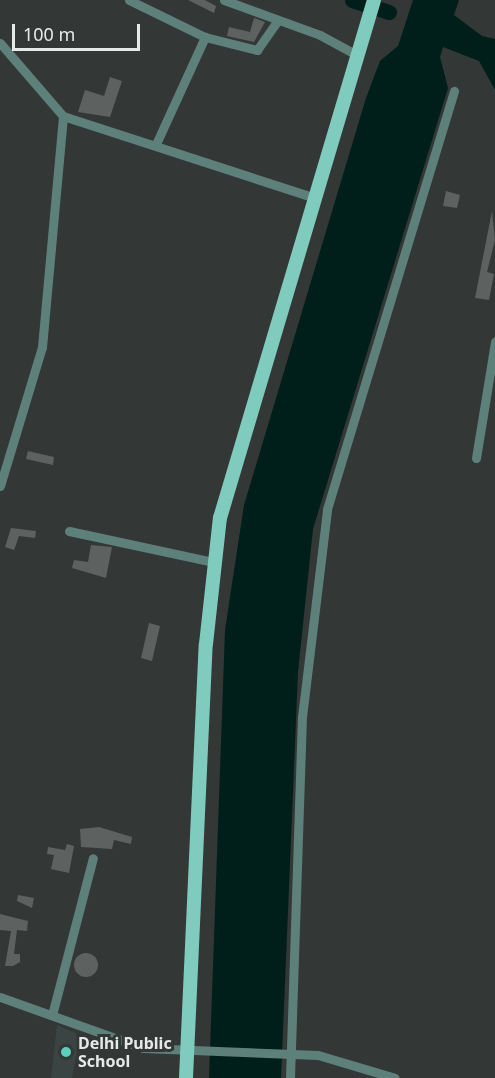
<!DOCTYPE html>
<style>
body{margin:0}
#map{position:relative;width:495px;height:1078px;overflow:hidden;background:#333736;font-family:"Noto Sans",sans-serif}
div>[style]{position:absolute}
.built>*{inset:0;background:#3a4442}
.water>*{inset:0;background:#011f1a}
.river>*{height:15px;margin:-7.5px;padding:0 7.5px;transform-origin:7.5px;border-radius:7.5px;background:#011f1a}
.building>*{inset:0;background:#5d6261}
.round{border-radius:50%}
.minor>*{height:9px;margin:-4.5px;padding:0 4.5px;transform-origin:4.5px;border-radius:4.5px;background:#5d817a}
.primary>*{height:14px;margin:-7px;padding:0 7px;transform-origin:7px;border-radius:7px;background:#7fcbbe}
.dots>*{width:16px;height:16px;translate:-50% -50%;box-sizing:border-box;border:3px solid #333736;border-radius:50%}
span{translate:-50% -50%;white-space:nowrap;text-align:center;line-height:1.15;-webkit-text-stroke:6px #333736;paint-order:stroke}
.poi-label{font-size:16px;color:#e7e9e9;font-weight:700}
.left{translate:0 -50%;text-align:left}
.scale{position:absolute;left:12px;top:24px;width:128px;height:27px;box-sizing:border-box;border:3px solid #e7e9e9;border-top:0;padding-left:8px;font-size:18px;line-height:21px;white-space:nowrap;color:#e7e9e9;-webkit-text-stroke:4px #333736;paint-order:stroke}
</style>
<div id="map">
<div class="built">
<div style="clip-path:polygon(57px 1025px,80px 1035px,72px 1078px,51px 1078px)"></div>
</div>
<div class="water">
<div style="clip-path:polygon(413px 0,459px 0,454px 15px,482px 36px,495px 39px,495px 90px,479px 61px,443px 47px,440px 57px,448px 88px,313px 529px,298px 672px,281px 1078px,209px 1078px,225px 630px,244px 505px,366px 98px,380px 61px,398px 46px)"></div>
</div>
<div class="river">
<div style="left:352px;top:0;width:39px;rotate:18deg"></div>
</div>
<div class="building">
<div style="clip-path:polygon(188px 0,205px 0,216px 6px,214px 13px)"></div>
<div style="clip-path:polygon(254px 18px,265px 22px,254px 42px,227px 36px,229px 27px,250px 32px)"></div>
<div style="clip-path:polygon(110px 77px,122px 81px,110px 117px,78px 112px,85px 90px,104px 96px)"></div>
<div style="clip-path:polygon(446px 191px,460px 195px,457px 208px,443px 206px)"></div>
<div style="clip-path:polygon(492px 211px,495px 240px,487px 272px,494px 274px,489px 300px,475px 298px)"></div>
<div style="clip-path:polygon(28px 451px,54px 457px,53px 465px,26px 459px)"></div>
<div style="clip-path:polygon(11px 528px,36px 531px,35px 538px,19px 536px,14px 550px,5px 547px)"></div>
<div style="clip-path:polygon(91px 545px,112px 547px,106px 578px,72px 568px,74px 560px,88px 562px)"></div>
<div style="clip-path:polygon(149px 623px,160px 626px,152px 661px,141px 658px)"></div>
<div style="clip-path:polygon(99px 827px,132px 837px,131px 844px,114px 840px,112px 849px,81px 847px,80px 829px)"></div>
<div style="clip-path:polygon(67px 844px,74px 846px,69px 873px,51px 869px,54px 855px,47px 854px,48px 847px,65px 850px)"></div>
<div style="clip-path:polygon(18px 895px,34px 898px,32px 908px,17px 901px)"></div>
<div style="clip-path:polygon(0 914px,28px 921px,27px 931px,17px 930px,14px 954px,20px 954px,20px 962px,13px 966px,5px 966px,11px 931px,0 930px)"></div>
<div class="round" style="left:74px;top:953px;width:24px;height:24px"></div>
</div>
<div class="minor">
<div style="left:129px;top:0;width:85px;rotate:26deg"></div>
<div style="left:205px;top:37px;width:54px;rotate:14deg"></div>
<div style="left:257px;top:50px;width:35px;rotate:-55deg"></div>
<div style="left:224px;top:0;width:102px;rotate:20deg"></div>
<div style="left:320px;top:35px;width:42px;rotate:28.4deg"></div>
<div style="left:0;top:43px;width:96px;rotate:49.2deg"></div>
<div style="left:63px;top:116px;width:265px;rotate:18deg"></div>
<div style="left:156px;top:144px;width:118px;rotate:-65.4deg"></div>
<div style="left:476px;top:458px;width:118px;rotate:-80.7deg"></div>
<div style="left:0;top:486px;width:145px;rotate:-73.2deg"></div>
<div style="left:42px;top:347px;width:232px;rotate:-84.8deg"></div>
<div style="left:69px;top:531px;width:147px;rotate:12.1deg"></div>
<div style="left:0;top:997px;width:152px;rotate:19.6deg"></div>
<div style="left:143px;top:1048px;width:175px;rotate:2.3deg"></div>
<div style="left:318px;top:1055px;width:80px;rotate:16.6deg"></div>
<div style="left:52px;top:1015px;width:162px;rotate:-75.4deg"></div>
<div style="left:290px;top:1078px;width:361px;rotate:-88.1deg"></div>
<div style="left:302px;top:717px;width:209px;rotate:-83.1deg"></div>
<div style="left:327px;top:509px;width:437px;rotate:-73.1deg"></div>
</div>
<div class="primary">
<div style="left:186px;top:1078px;width:434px;rotate:-87.4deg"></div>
<div style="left:206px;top:644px;width:127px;rotate:-83.7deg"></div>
<div style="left:220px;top:518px;width:540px;rotate:-73.44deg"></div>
</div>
<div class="dots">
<div style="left:66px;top:1052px;background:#5bcebc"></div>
</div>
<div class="poi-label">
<span class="left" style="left:78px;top:1052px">Delhi Public<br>School</span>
</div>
<div class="scale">100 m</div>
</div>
